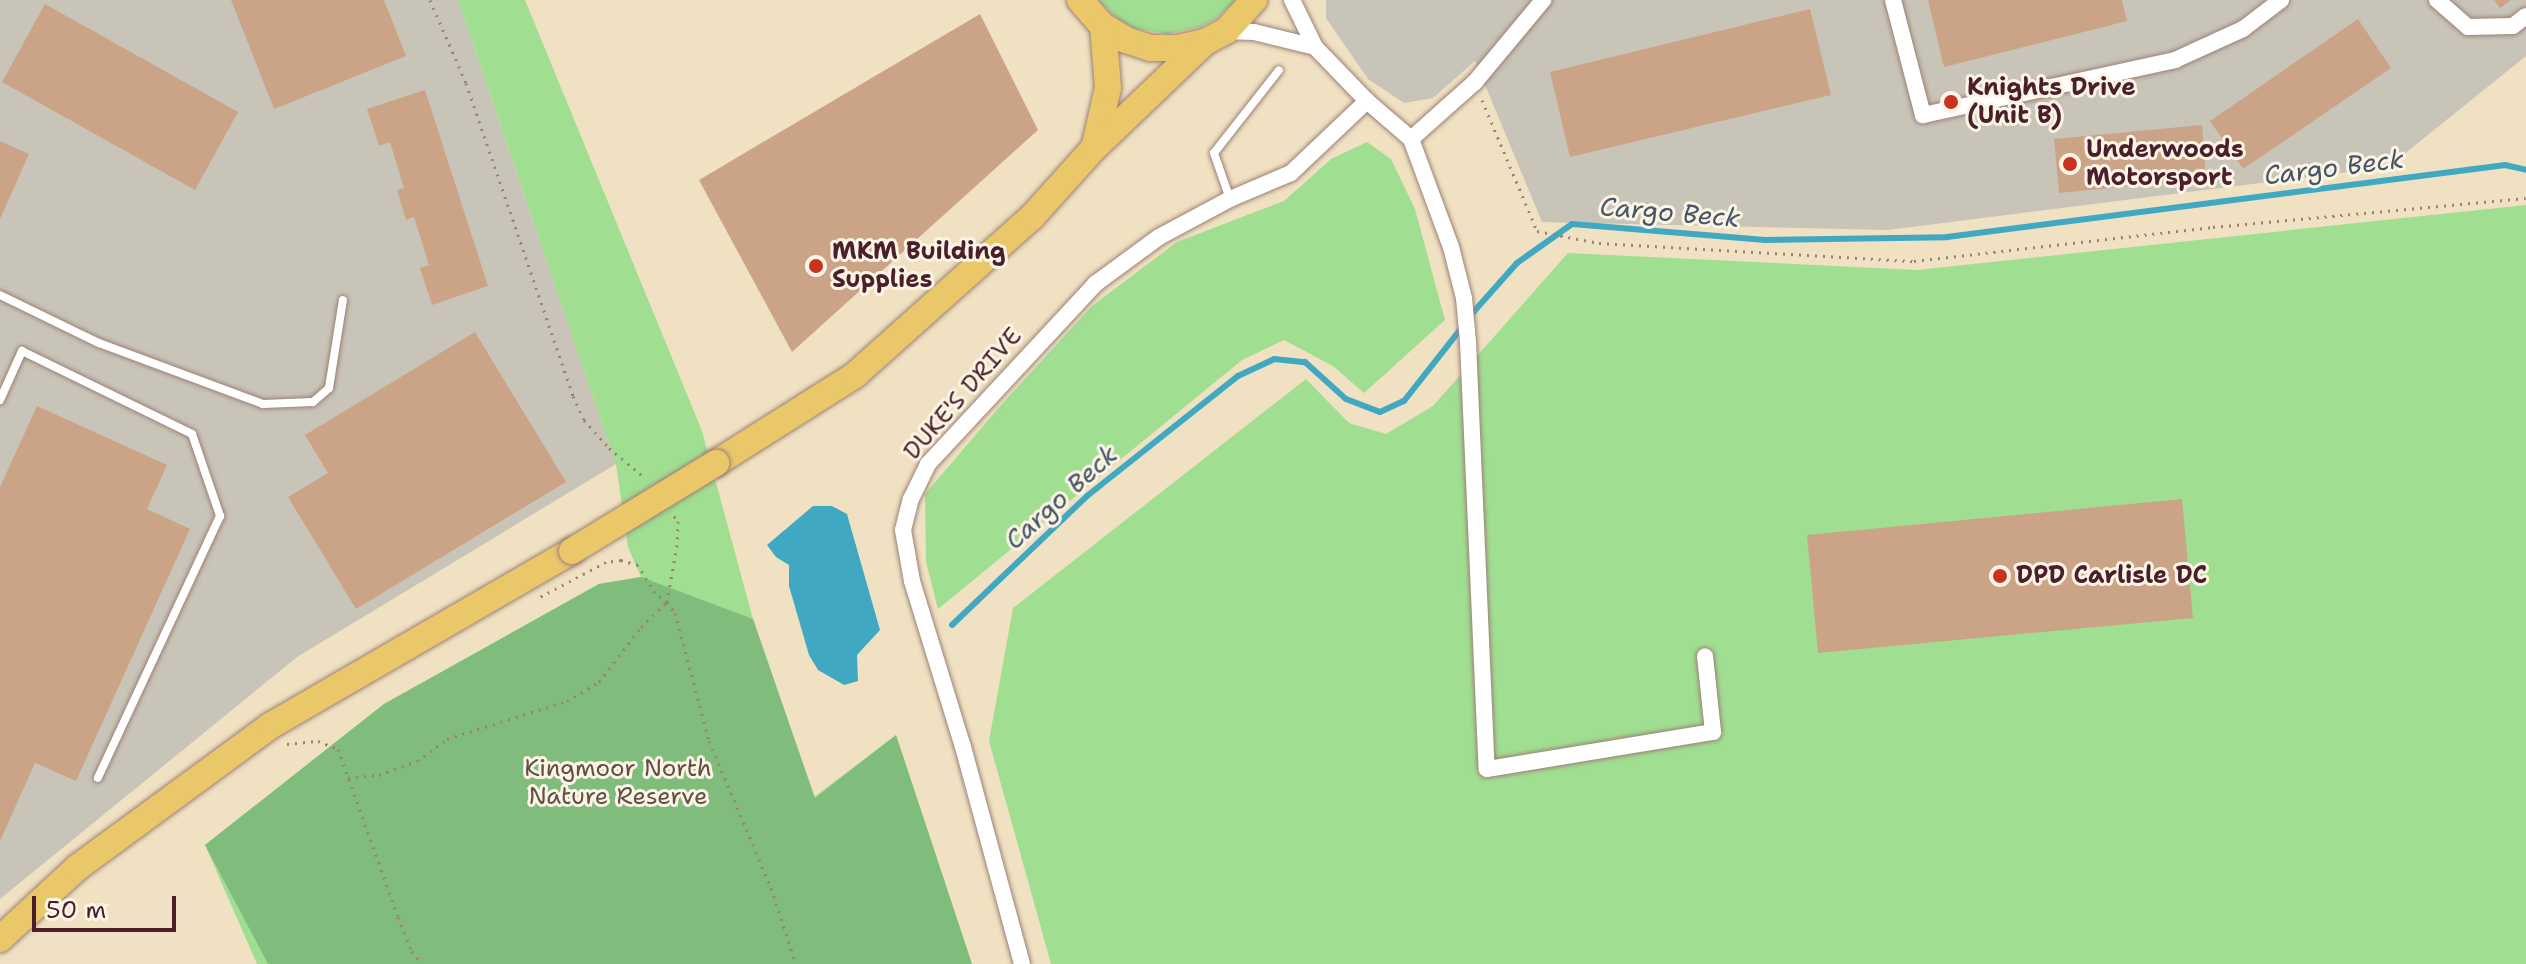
<!DOCTYPE html>
<style>
body{margin:0}
#map{position:relative;width:2526px;height:964px;overflow:hidden;background:#f0e1c2;font-family:"Shantell Sans",sans-serif}
div>[style]{position:absolute}
.industrial>*{inset:0;background:#c8c4b8}
.green>*{inset:0;background:#a0de92}
.forest>*{inset:0;background:#80bd7c}
.water>*{inset:0;background:#41a8c2}
.stream>*{height:6px;margin:-3px;padding:0 3px;transform-origin:3px;border-radius:3px;background:#41a8c2}
.building>*{inset:0;background:#cba487}
.path>*{height:3px;margin-top:-1.5px;transform-origin:0;background:repeating-linear-gradient(90deg,#9d8076 0 2px,transparent 0 8px)}
.roads{filter:drop-shadow(0 0 2px #9d8076) drop-shadow(0 0 2px #9d8076)}
.service>*{height:8px;margin:-4px;padding:0 4px;transform-origin:4px;border-radius:4px;background:#fff}
.minor>*{height:16px;margin:-8px;padding:0 8px;transform-origin:8px;border-radius:8px;background:#fff}
.trunk>*{height:26px;margin:-13px;padding:0 13px;transform-origin:13px;border-radius:13px;background:#eac769}
.bridges{filter:drop-shadow(0 0 2px #9d8076) drop-shadow(0 0 2px #9d8076)}
.trunk-bridge>*{height:26px;margin:-13px;padding:0 13px;transform-origin:13px;border-radius:13px;background:#eac769}
.dots>*{width:22px;height:22px;translate:-50% -50%;box-sizing:border-box;border:4px solid #fcf5e5;border-radius:50%}
span{translate:-50% -50%;white-space:nowrap;text-align:center;line-height:1.15;-webkit-text-stroke:6px #fcf5e5;paint-order:stroke}
.poi-label{font-size:24px;color:#4a1f2b;font-weight:700}
.left{translate:0 -50%;text-align:left}
.street-label{font-size:24px;color:#4a1f2b}
.park-label{font-size:24px;color:#604f45}
.water-label{font-size:26px;color:#465667;font-style:italic}
.scale{position:absolute;left:32px;top:896px;width:144px;height:36px;box-sizing:border-box;border:4px solid #4a1f2b;border-top:0;padding-left:10px;font-size:24px;line-height:28px;white-space:nowrap;color:#4a1f2b;-webkit-text-stroke:6px #fcf5e5;paint-order:stroke}
</style>
<div id="map">
<div class="industrial">
<div style="clip-path:polygon(0 0,458px 0,616px 464px,297px 657px,0 899px)"></div>
<div style="clip-path:polygon(1326px 0,2526px 0,2526px 56px,2388px 167px,1888px 230px,1542px 222px,1475px 61px,1433px 98px,1404px 103px,1368px 79px,1326px 18px)"></div>
</div>
<div class="green">
<div style="clip-path:polygon(458px 0,525px 0,702px 431px,753px 619px,814px 797px,896px 735px,972px 964px,257px 964px,205px 845px,384px 704px,599px 584px,641px 577px,628px 547px,616px 464px)"></div>
<div style="clip-path:polygon(1098px 0,1236px 0,1214px 20px,1200px 27px,1167px 34px,1134px 28px,1119px 20px)"></div>
<div style="clip-path:polygon(1367px 142px,1391px 159px,1415px 209px,1445px 320px,1364px 393px,1333px 366px,1284px 340px,1242px 360px,938px 609px,926px 562px,925px 494px,1002px 404px,1092px 306px,1177px 242px,1284px 201px,1331px 159px)"></div>
<div style="clip-path:polygon(2526px 205px,2526px 964px,1051px 964px,989px 741px,1013px 608px,1306px 379px,1349px 423px,1386px 434px,1433px 406px,1568px 253px,1917px 270px)"></div>
</div>
<div class="forest">
<div style="clip-path:polygon(641px 577px,753px 619px,815px 798px,896px 735px,972px 964px,268px 964px,205px 845px,384px 704px,599px 584px)"></div>
</div>
<div class="water">
<div style="clip-path:polygon(813px 506px,832px 506px,847px 514px,880px 630px,857px 655px,858px 681px,844px 685px,818px 670px,809px 655px,789px 586px,789px 565px,776px 557px,767px 545px)"></div>
</div>
<div class="stream">
<div style="left:1469px;top:317px;width:72px;rotate:-48.4deg"></div>
<div style="left:1517px;top:263px;width:67px;rotate:-35.3deg"></div>
<div style="left:1572px;top:224px;width:194px;rotate:4.7deg"></div>
<div style="left:1765px;top:240px;width:182px;rotate:-0.9deg"></div>
<div style="left:1947px;top:237px;width:563px;rotate:-7.35deg"></div>
<div style="left:2505px;top:165px;width:22px;rotate:13deg"></div>
<div style="left:952px;top:625px;width:187px;rotate:-43.7deg"></div>
<div style="left:1087px;top:496px;width:193px;rotate:-38.5deg"></div>
<div style="left:1238px;top:376px;width:40px;rotate:-25deg"></div>
<div style="left:1274px;top:359px;width:31px;rotate:6deg"></div>
<div style="left:1305px;top:362px;width:55px;rotate:42.1deg"></div>
<div style="left:1346px;top:399px;width:36px;rotate:21deg"></div>
<div style="left:1380px;top:412px;width:26px;rotate:-25deg"></div>
<div style="left:1404px;top:401px;width:95px;rotate:-51.8deg"></div>
</div>
<div class="building">
<div style="clip-path:polygon(231px 0,384px 0,406px 56px,274px 109px)"></div>
<div style="clip-path:polygon(1928px 0,2122px 0,2127px 21px,1944px 67px)"></div>
<div style="clip-path:polygon(2494px 0,2511px 0,2500px 8px)"></div>
<div style="clip-path:polygon(45px 4px,238px 112px,195px 190px,2px 82px)"></div>
<div style="clip-path:polygon(1810px 9px,1831px 95px,1570px 157px,1550px 72px)"></div>
<div style="clip-path:polygon(980px 14px,1038px 130px,792px 352px,699px 180px)"></div>
<div style="clip-path:polygon(2358px 19px,2391px 68px,2243px 169px,2210px 121px)"></div>
<div style="clip-path:polygon(425px 90px,488px 286px,432px 305px,420px 268px,429px 265px,414px 217px,406px 220px,397px 190px,404px 188px,390px 142px,379px 146px,367px 109px)"></div>
<div style="clip-path:polygon(2202px 125px,2206px 179px,2059px 193px,2054px 139px)"></div>
<div style="clip-path:polygon(0 141px,29px 154px,0 219px)"></div>
<div style="clip-path:polygon(475px 332px,566px 482px,356px 609px,288px 497px,328px 473px,305px 435px)"></div>
<div style="clip-path:polygon(37px 406px,167px 465px,147px 509px,190px 529px,76px 781px,35px 763px,0 841px,0 487px)"></div>
<div style="clip-path:polygon(2182px 499px,2193px 618px,1818px 653px,1807px 535px)"></div>
</div>
<div class="path">
<div style="left:430px;top:0;width:90px;rotate:66.6deg"></div>
<div style="left:466px;top:83px;width:331px;rotate:71.1deg"></div>
<div style="left:573px;top:396px;width:26px;rotate:65deg"></div>
<div style="left:584px;top:420px;width:38px;rotate:48deg"></div>
<div style="left:609px;top:448px;width:47px;rotate:39.8deg"></div>
<div style="left:1482px;top:100px;width:142px;rotate:67.2deg"></div>
<div style="left:1537px;top:231px;width:63px;rotate:11deg"></div>
<div style="left:1599px;top:243px;width:316px;rotate:3.3deg"></div>
<div style="left:1914px;top:261px;width:301px;rotate:-6.5deg"></div>
<div style="left:2213px;top:227px;width:314px;rotate:-5.3deg"></div>
<div style="left:674px;top:516px;width:6px;rotate:51deg"></div>
<div style="left:678px;top:521px;width:24px;rotate:92deg"></div>
<div style="left:677px;top:545px;width:58px;rotate:100deg"></div>
<div style="left:667px;top:602px;width:14px;rotate:54deg"></div>
<div style="left:675px;top:613px;width:132px;rotate:75.1deg"></div>
<div style="left:709px;top:741px;width:160px;rotate:67.1deg"></div>
<div style="left:771px;top:888px;width:80px;rotate:71.8deg"></div>
<div style="left:287px;top:744px;width:31px;rotate:-6deg"></div>
<div style="left:318px;top:741px;width:22px;rotate:22deg"></div>
<div style="left:338px;top:749px;width:178px;rotate:70.3deg"></div>
<div style="left:398px;top:917px;width:37px;rotate:68deg"></div>
<div style="left:412px;top:951px;width:16px;rotate:52deg"></div>
<div style="left:348px;top:778px;width:31px;rotate:-6deg"></div>
<div style="left:379px;top:775px;width:40px;rotate:-20.2deg"></div>
<div style="left:417px;top:761px;width:37px;rotate:-36deg"></div>
<div style="left:447px;top:739px;width:126px;rotate:-17.6deg"></div>
<div style="left:567px;top:701px;width:37px;rotate:-31deg"></div>
<div style="left:599px;top:682px;width:69px;rotate:-52.6deg"></div>
<div style="left:641px;top:627px;width:36px;rotate:-44deg"></div>
<div style="left:667px;top:602px;width:15px;rotate:-143deg"></div>
<div style="left:655px;top:593px;width:33px;rotate:-121deg"></div>
<div style="left:638px;top:565px;width:18px;rotate:-164deg"></div>
<div style="left:621px;top:560px;width:15px;rotate:172deg"></div>
<div style="left:606px;top:562px;width:77px;rotate:152.1deg"></div>
</div>
<div class="roads">
<div class="service">
<div style="left:1230px;top:199px;width:49px;rotate:-109.2deg"></div>
<div style="left:1214px;top:153px;width:105px;rotate:-51.9deg"></div>
<div style="left:0;top:295px;width:110px;rotate:25.9deg"></div>
<div style="left:99px;top:343px;width:175px;rotate:20.4deg"></div>
<div style="left:263px;top:404px;width:50px;rotate:-2.3deg"></div>
<div style="left:313px;top:402px;width:21px;rotate:-41deg"></div>
<div style="left:329px;top:388px;width:89px;rotate:-81deg"></div>
<div style="left:0;top:400px;width:54px;rotate:-65.8deg"></div>
<div style="left:22px;top:351px;width:189px;rotate:26deg"></div>
<div style="left:192px;top:434px;width:87px;rotate:71.1deg"></div>
<div style="left:220px;top:516px;width:289px;rotate:115deg"></div>
</div>
<div class="minor">
<div style="left:1292px;top:0;width:52px;rotate:63.9deg"></div>
<div style="left:1315px;top:47px;width:75px;rotate:46.1deg"></div>
<div style="left:1367px;top:101px;width:58px;rotate:40.8deg"></div>
<div style="left:1411px;top:139px;width:115px;rotate:69.7deg"></div>
<div style="left:1451px;top:247px;width:53px;rotate:75.7deg"></div>
<div style="left:1464px;top:298px;width:44px;rotate:84.8deg"></div>
<div style="left:1468px;top:342px;width:427px;rotate:87.5deg"></div>
<div style="left:1487px;top:769px;width:229px;rotate:-9.3deg"></div>
<div style="left:1713px;top:732px;width:76px;rotate:-96deg"></div>
<div style="left:1893px;top:0;width:119px;rotate:75.4deg"></div>
<div style="left:1923px;top:115px;width:258px;rotate:-12.3deg"></div>
<div style="left:2175px;top:60px;width:75px;rotate:-24.5deg"></div>
<div style="left:2243px;top:29px;width:48px;rotate:-37.3deg"></div>
<div style="left:2437px;top:0;width:41px;rotate:41.1deg"></div>
<div style="left:2468px;top:27px;width:45px;rotate:-1.3deg"></div>
<div style="left:2513px;top:26px;width:16px;rotate:-38deg"></div>
<div style="left:1226px;top:31px;width:28px;rotate:2deg"></div>
<div style="left:1254px;top:32px;width:63px;rotate:13.8deg"></div>
<div style="left:1411px;top:139px;width:86px;rotate:-41.7deg"></div>
<div style="left:1475px;top:82px;width:107px;rotate:-50.3deg"></div>
<div style="left:1022px;top:964px;width:225px;rotate:-105.2deg"></div>
<div style="left:963px;top:747px;width:174px;rotate:-107.1deg"></div>
<div style="left:912px;top:581px;width:52px;rotate:-100deg"></div>
<div style="left:903px;top:530px;width:32px;rotate:-76deg"></div>
<div style="left:911px;top:499px;width:39px;rotate:-64deg"></div>
<div style="left:928px;top:464px;width:246px;rotate:-47.1deg"></div>
<div style="left:1095px;top:284px;width:79px;rotate:-36.3deg"></div>
<div style="left:1159px;top:237px;width:81px;rotate:-28.2deg"></div>
<div style="left:1230px;top:199px;width:66px;rotate:-23.1deg"></div>
<div style="left:1291px;top:173px;width:105px;rotate:-43.5deg"></div>
</div>
<div class="trunk">
<div style="left:1080px;top:0;width:35px;rotate:49deg"></div>
<div style="left:1103px;top:26px;width:27px;rotate:31deg"></div>
<div style="left:1126px;top:40px;width:26px;rotate:18deg"></div>
<div style="left:1151px;top:48px;width:27px"></div>
<div style="left:1178px;top:48px;width:28px;rotate:-13deg"></div>
<div style="left:1205px;top:42px;width:24px;rotate:-28deg"></div>
<div style="left:1226px;top:31px;width:42px;rotate:-47.9deg"></div>
<div style="left:1095px;top:145px;width:58px;rotate:-77.2deg"></div>
<div style="left:1108px;top:88px;width:62px;rotate:-94.6deg"></div>
<div style="left:716px;top:463px;width:165px;rotate:-32.3deg"></div>
<div style="left:855px;top:375px;width:237px;rotate:-41.8deg"></div>
<div style="left:1032px;top:217px;width:93px;rotate:-48.1deg"></div>
<div style="left:1094px;top:148px;width:153px;rotate:-43.7deg"></div>
<div style="left:0;top:939px;width:106px;rotate:-42.7deg"></div>
<div style="left:78px;top:867px;width:238px;rotate:-36.3deg"></div>
<div style="left:270px;top:726px;width:349px;rotate:-30.1deg"></div>
</div>
</div>
<div class="bridges">
<div class="trunk-bridge">
<div style="left:572px;top:551px;width:169px;rotate:-31.4deg"></div>
</div>
</div>
<div class="dots">
<div style="left:1951px;top:102px;background:#c8321e"></div>
<div style="left:2070px;top:164px;background:#c8321e"></div>
<div style="left:816px;top:266px;background:#c8321e"></div>
<div style="left:2000px;top:576px;background:#c8321e"></div>
</div>
<div class="poi-label">
<span class="left" style="left:1967px;top:102px">Knights Drive<br>(Unit B)</span>
<span class="left" style="left:2086px;top:164px">Underwoods<br>Motorsport</span>
<span class="left" style="left:832px;top:266px">MKM Building<br>Supplies</span>
<span class="left" style="left:2016px;top:576px">DPD Carlisle DC</span>
</div>
<div class="street-label">
<span style="left:963px;top:394px;rotate:-49deg">DUKE'S DRIVE</span>
</div>
<div class="park-label">
<span style="left:618px;top:783px">Kingmoor North<br>Nature Reserve</span>
</div>
<div class="water-label">
<span style="left:2334px;top:167px;rotate:-7deg">Cargo Beck</span>
<span style="left:1670px;top:212px;rotate:5deg">Cargo Beck</span>
<span style="left:1061px;top:497px;rotate:-42deg">Cargo Beck</span>
</div>
<div class="scale">50 m</div>
</div>
